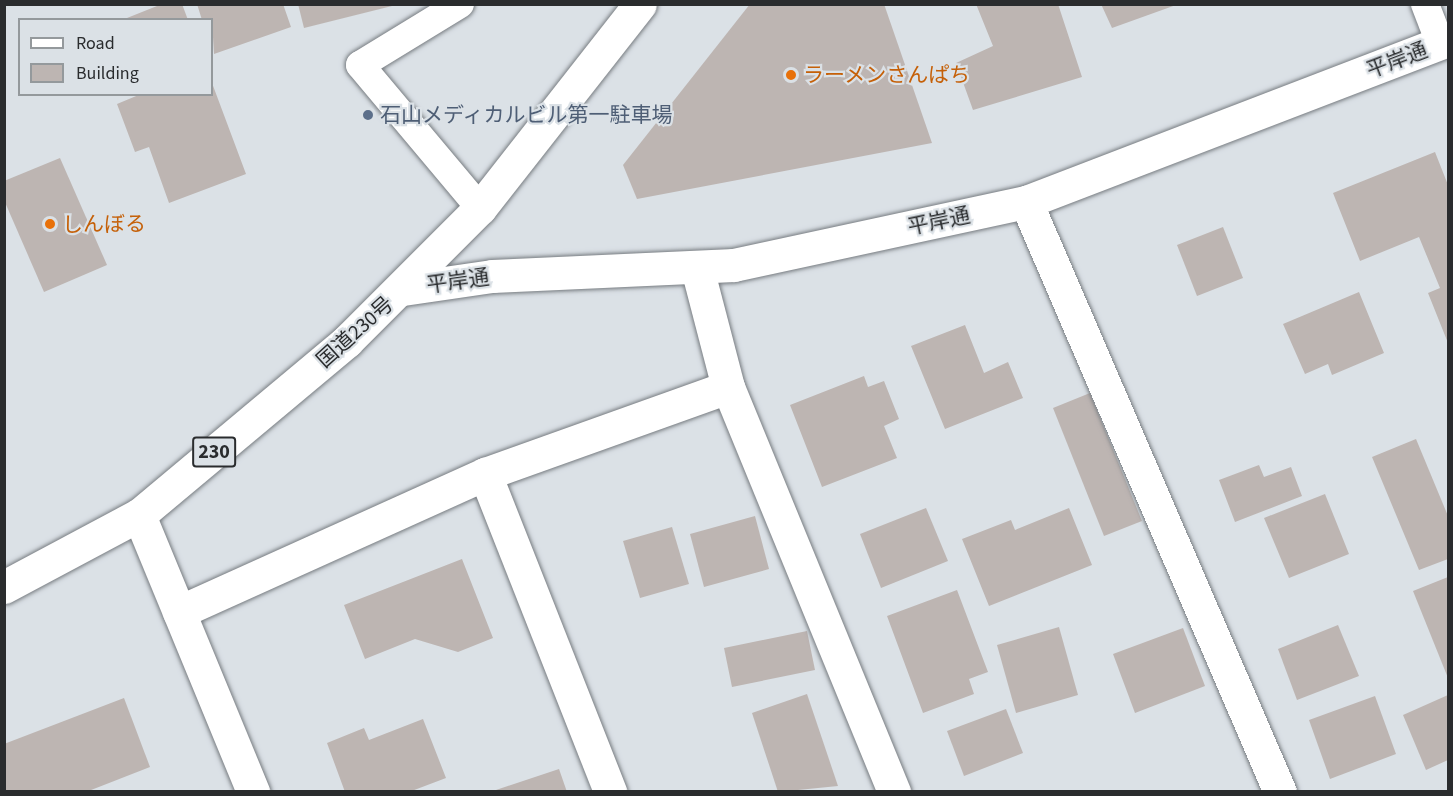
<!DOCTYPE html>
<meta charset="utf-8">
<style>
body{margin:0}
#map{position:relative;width:1453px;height:796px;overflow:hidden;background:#dbe1e6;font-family:"Source Sans 3","Noto Sans JP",sans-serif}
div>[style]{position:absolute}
.building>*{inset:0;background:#bdb5b2}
.roads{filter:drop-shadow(0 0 2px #777c81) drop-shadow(0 0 2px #777c81)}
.service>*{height:28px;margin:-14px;padding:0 14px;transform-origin:14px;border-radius:14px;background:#fff}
.minor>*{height:33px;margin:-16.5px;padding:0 16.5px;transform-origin:16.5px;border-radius:16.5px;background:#fff}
.tertiary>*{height:33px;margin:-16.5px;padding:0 16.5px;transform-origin:16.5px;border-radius:16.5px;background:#fff}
.trunk>*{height:33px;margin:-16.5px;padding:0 16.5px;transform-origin:16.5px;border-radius:16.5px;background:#fff}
.dots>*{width:16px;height:16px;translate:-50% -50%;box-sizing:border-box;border:3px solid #dbe1e6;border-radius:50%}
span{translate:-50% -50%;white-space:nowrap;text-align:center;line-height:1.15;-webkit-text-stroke:4.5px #dbe1e6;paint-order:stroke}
.shield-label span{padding:2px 4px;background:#dbe1e6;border:2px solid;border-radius:4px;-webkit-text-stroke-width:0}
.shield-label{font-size:20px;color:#2a2c2e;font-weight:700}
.street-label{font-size:21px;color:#2a2c2e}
.food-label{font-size:21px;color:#c56008}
.left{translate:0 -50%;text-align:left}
.service-label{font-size:21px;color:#4e5e75}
.frame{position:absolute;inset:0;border:6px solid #2a2c2e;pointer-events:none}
.legend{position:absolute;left:18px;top:18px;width:195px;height:78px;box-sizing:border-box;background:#dbe1e6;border:2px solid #94999c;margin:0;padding:8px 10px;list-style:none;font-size:18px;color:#2a2c2e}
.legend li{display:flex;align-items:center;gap:12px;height:30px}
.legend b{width:30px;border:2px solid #94999c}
</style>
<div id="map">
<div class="building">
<div style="clip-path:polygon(162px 4px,182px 4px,188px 20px,122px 20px)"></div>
<div style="clip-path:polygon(197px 4px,283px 4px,291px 27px,214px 54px,212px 20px,202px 20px)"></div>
<div style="clip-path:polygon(298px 4px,395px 4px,396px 5px,304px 28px)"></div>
<div style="clip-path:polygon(750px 4px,884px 4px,932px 143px,637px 199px,623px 165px)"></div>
<div style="clip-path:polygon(976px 4px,1058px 4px,1082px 77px,973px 110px,956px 63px,993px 46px)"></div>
<div style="clip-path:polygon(1101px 4px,1176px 4px,1176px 5px,1112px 28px)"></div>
<div style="clip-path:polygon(212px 83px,246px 174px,169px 203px,149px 147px,135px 152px,117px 104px,141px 94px,212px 94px)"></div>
<div style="clip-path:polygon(1435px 152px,1448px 185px,1448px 343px,1428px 293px,1440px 288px,1419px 237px,1360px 261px,1333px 193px)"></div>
<div style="clip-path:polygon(60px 158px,107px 265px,44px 292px,4px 200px,4px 181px)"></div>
<div style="clip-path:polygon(1223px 227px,1243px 278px,1197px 296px,1177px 245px)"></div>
<div style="clip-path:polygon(1359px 292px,1384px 353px,1332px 375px,1328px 364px,1305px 374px,1283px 324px)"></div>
<div style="clip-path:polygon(965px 325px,984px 373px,1008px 362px,1023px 398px,945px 429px,911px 346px)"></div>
<div style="clip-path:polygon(864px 376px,868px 387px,884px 381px,899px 419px,884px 426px,897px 458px,822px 487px,790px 405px)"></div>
<div style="clip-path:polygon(1090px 393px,1142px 521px,1104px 536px,1053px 408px)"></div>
<div style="clip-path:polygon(1416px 439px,1448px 516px,1448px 559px,1419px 570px,1372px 457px)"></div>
<div style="clip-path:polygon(1259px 465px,1264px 477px,1291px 467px,1302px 496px,1235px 522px,1219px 480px)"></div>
<div style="clip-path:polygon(1325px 494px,1349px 554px,1289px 578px,1264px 518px)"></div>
<div style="clip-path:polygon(926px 508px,948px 561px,881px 588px,860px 534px)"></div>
<div style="clip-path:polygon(1069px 508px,1092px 565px,989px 606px,962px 539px,1011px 520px,1015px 530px)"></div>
<div style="clip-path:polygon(755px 516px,769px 569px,704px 587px,690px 534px)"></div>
<div style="clip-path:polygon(672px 527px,689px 584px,640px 598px,623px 541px)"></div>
<div style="clip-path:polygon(462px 559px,493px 638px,458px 652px,415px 639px,365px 659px,344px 605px)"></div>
<div style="clip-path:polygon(1448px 577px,1448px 678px,1413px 591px)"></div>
<div style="clip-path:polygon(957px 590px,988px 672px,969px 679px,974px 694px,923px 713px,887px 616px)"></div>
<div style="clip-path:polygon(1338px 625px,1359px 676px,1297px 700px,1278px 649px)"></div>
<div style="clip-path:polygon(1059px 627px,1078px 695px,1016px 713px,997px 645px)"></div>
<div style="clip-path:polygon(1183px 628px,1205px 686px,1135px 713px,1113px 654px)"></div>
<div style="clip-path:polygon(807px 631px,815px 670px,732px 687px,724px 648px)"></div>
<div style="clip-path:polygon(807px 694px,838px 786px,778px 792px,752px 713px)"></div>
<div style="clip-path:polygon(1448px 695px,1448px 760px,1426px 770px,1403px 715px)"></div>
<div style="clip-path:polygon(1375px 696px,1396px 754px,1330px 779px,1309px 720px)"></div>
<div style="clip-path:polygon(124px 698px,150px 767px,86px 792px,4px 792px,4px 744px)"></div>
<div style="clip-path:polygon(1006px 709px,1023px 753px,964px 776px,947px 731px)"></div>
<div style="clip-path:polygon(423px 719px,446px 778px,409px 792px,345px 792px,327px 743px,364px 728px,369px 740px)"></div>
<div style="clip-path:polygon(559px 769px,567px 792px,493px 792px,493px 791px)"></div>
</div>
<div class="roads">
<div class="service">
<div style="left:460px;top:4px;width:117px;rotate:148.6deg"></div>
<div style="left:360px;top:65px;width:187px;rotate:50deg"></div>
<div style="left:1425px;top:4px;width:42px;rotate:69deg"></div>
</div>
<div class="minor">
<div style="left:1026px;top:202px;width:642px;rotate:66.71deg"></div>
<div style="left:728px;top:387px;width:438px;rotate:67.7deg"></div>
<div style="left:485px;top:474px;width:342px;rotate:68.5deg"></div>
<div style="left:139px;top:515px;width:300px;rotate:67.6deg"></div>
<div style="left:179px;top:612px;width:336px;rotate:-24.3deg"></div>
<div style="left:485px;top:474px;width:258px;rotate:-19.7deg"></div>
<div style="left:728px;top:387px;width:123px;rotate:-104.6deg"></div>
</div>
<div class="tertiary">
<div style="left:403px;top:289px;width:90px;rotate:-8.3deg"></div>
<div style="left:492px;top:276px;width:242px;rotate:-2.6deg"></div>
<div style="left:734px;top:265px;width:299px;rotate:-12.2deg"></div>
<div style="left:1026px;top:202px;width:452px;rotate:-21deg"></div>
</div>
<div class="trunk">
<div style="left:4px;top:587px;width:153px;rotate:-28.1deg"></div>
<div style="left:139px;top:515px;width:271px;rotate:-39.9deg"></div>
<div style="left:347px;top:341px;width:188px;rotate:-45deg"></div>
<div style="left:480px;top:208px;width:259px;rotate:-51.9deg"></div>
</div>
</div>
<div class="dots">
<div style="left:791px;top:75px;background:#e8710a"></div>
<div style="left:368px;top:115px;background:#5c6f8a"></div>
<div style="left:50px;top:224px;background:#e8710a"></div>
</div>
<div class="shield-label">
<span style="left:214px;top:452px">230</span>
</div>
<div class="street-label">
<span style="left:1397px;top:60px;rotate:-21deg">平岸通</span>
<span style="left:939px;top:221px;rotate:-12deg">平岸通</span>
<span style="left:458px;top:281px;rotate:-8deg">平岸通</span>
<span style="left:355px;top:332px;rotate:-42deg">国道230号</span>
</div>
<div class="food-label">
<span class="left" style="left:803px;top:75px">ラーメンさんぱち</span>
<span class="left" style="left:62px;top:224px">しんぼる</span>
</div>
<div class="service-label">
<span class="left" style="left:380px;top:115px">石山メディカルビル第一駐車場</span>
</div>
<div class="frame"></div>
<ul class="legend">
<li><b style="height:8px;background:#fff"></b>Road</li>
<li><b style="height:16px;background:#bdb5b2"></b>Building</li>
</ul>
</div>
